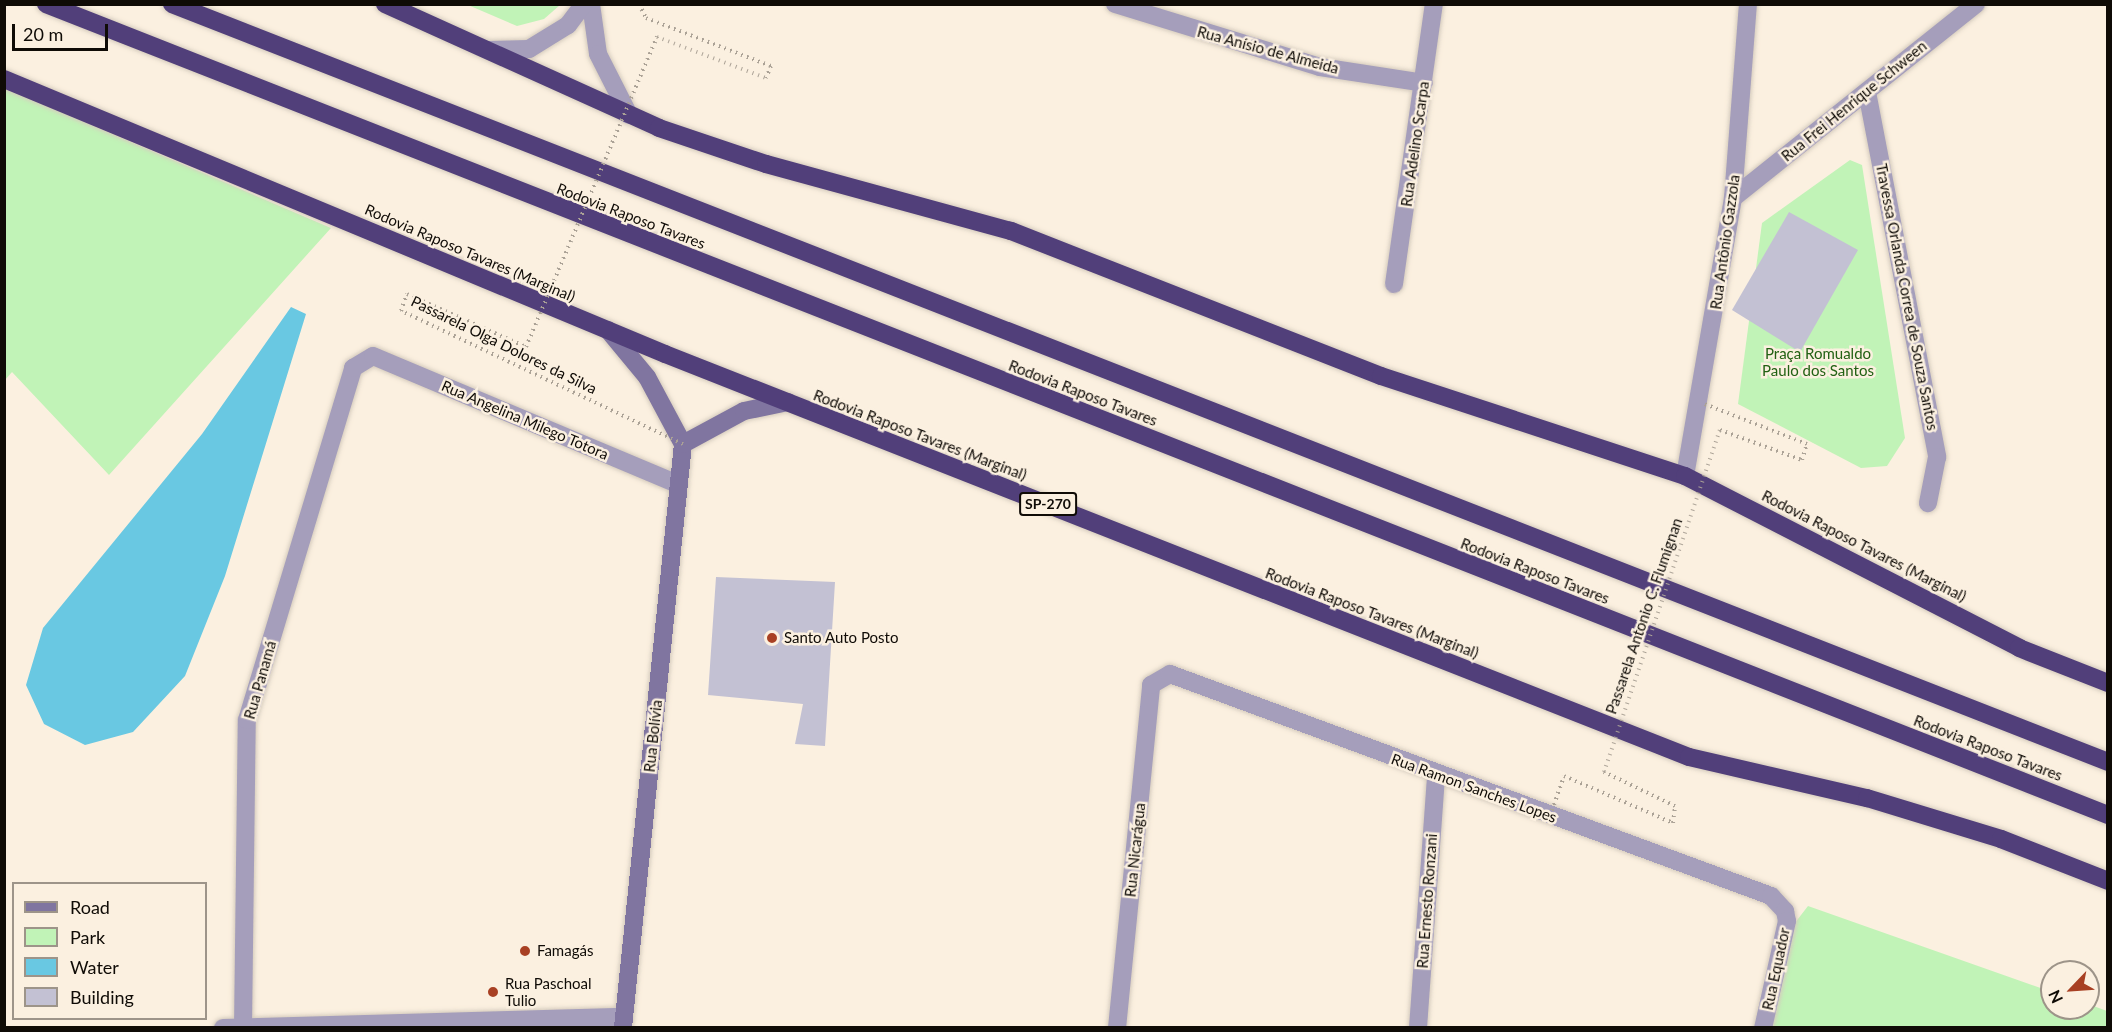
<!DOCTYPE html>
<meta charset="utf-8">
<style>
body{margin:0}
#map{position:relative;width:2112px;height:1032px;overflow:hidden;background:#fbf0e0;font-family:Lato,sans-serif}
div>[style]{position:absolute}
.green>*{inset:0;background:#c1f3b7}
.water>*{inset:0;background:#69c8e2}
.building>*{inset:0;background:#c3c1d3}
.path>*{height:4px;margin-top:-2px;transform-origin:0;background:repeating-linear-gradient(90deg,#aba296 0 1.5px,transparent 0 6px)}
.roads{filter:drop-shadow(0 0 2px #d5cbbd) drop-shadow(0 0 2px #d5cbbd)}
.street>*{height:18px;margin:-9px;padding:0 9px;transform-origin:9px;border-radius:9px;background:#a59ebb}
.secondary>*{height:18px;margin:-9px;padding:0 9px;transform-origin:9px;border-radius:9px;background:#8075a0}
.highway>*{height:18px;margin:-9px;padding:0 9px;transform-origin:9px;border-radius:9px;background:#513f7a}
.path-bridge>*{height:4px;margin-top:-2px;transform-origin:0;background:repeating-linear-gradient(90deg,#aba296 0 1.5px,transparent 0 6px)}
.dots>*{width:16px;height:16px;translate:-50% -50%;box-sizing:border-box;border:3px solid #fbf0e0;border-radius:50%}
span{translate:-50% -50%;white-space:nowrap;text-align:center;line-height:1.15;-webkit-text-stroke:5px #fbf0e0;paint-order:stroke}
.shield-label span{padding:2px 4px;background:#fbf0e0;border:2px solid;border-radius:4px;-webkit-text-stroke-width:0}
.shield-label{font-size:14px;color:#0f0b06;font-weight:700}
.street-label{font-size:15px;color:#0f0b06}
.park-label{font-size:15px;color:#226113}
.poi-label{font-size:15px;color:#0f0b06}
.left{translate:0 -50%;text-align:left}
.frame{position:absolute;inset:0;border:6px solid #0f0b06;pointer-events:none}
.legend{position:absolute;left:12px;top:882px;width:195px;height:138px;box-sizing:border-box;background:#fbf0e0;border:2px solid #9d9489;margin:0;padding:8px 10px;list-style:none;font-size:18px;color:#0f0b06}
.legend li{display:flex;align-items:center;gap:12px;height:30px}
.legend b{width:30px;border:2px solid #9d9489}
.north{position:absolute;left:2040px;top:960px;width:60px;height:60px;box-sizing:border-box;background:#fbf0e0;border:2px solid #9d9489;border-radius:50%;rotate:245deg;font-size:16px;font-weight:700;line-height:24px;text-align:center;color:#0f0b06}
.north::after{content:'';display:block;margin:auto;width:21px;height:27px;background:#a84023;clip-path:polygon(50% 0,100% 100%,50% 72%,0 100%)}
.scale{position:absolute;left:12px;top:24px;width:96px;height:27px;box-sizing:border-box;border:3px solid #0f0b06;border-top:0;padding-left:8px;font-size:18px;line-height:21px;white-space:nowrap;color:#0f0b06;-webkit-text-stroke:4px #fbf0e0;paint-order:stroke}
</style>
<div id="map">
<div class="green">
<div style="clip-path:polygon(468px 5px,560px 4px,560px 5px,544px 19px,517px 26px)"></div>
<div style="clip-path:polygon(5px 88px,331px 228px,109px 475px,12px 372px,5px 380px)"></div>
<div style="clip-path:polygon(1850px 160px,1862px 165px,1905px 438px,1887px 466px,1861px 468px,1738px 404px,1762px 223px)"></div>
<div style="clip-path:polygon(1808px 906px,2052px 992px,2052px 1008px,2088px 1004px,2107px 1011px,2107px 1028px,1771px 1028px,1791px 928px)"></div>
</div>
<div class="water">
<div style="clip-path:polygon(291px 307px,306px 314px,225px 576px,185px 676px,133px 732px,85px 745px,44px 724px,26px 685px,43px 628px,202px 434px)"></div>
</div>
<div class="building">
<div style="clip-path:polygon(1789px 212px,1858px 250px,1800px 352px,1732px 310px)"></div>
<div style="clip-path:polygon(716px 577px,835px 582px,825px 746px,795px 744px,803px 704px,708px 695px)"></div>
</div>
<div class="path">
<div style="left:639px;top:4px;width:16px;rotate:63deg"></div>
<div style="left:646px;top:18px;width:134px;rotate:21deg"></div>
<div style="left:771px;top:66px;width:13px;rotate:113deg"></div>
</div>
<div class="roads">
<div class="street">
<div style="left:591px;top:4px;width:50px;rotate:82deg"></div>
<div style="left:598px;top:54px;width:68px;rotate:63.1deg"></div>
<div style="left:1115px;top:4px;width:214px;rotate:17.1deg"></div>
<div style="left:1320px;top:67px;width:105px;rotate:8.7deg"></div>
<div style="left:489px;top:50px;width:40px;rotate:-1.4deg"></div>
<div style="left:529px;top:49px;width:46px;rotate:-31.6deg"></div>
<div style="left:568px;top:25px;width:26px;rotate:-53deg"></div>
<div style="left:1867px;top:92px;width:372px;rotate:79.1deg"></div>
<div style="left:1937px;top:457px;width:47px;rotate:101.1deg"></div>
<div style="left:1733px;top:198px;width:311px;rotate:-38.6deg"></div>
<div style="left:1394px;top:284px;width:283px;rotate:-81.9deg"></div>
<div style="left:1685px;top:476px;width:282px;rotate:-80.2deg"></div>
<div style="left:1733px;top:198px;width:195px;rotate:-85.6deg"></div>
<div style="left:223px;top:1028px;width:401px;rotate:-1.6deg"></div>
<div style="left:243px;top:1028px;width:308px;rotate:-89.3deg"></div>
<div style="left:247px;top:720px;width:368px;rotate:-73.2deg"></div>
<div style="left:353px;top:368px;width:23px;rotate:-31deg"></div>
<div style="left:373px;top:356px;width:330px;rotate:22.8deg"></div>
<div style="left:1117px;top:1028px;width:345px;rotate:-84.3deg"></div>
<div style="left:1151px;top:685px;width:22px;rotate:-30deg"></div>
<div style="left:1170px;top:674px;width:641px;rotate:20.27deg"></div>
<div style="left:1771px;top:896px;width:21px;rotate:47deg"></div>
<div style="left:1785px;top:911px;width:10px;rotate:79deg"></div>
<div style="left:1787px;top:921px;width:110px;rotate:102.6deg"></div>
<div style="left:1418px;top:1028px;width:254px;rotate:-85.9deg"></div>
</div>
<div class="secondary">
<div style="left:608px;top:330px;width:61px;rotate:50.3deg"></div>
<div style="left:647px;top:377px;width:76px;rotate:61.8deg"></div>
<div style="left:683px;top:444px;width:587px;rotate:95.87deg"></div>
<div style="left:683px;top:444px;width:69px;rotate:-28.4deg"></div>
<div style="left:744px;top:411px;width:45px;rotate:-11.6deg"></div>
</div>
<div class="highway">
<div style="left:46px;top:4px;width:2216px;rotate:21.47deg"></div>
<div style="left:172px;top:4px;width:2079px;rotate:21.38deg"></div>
<div style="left:385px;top:4px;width:301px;rotate:24.3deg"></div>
<div style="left:659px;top:128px;width:113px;rotate:18.6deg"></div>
<div style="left:766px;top:164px;width:254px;rotate:15.3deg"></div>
<div style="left:1011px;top:231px;width:397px;rotate:21.4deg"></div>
<div style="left:1381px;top:376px;width:320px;rotate:18.2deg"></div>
<div style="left:1685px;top:476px;width:376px;rotate:27.2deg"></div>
<div style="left:2019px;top:648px;width:96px;rotate:21.5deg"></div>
<div style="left:4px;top:79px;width:716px;rotate:22.59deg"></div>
<div style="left:665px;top:354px;width:1100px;rotate:21.48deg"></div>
<div style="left:1689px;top:757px;width:183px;rotate:13deg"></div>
<div style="left:1867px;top:798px;width:140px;rotate:17deg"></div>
<div style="left:2001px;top:839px;width:115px;rotate:21.4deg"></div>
</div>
</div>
<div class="path-bridge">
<div style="left:683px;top:444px;width:312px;rotate:-154.7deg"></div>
<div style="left:401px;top:311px;width:18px;rotate:-71deg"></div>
<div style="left:407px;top:294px;width:130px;rotate:24deg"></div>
<div style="left:526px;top:347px;width:337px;rotate:-67.1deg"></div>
<div style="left:657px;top:37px;width:116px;rotate:20.6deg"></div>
<div style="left:1550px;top:816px;width:42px;rotate:-70.7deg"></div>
<div style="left:1564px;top:776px;width:119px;rotate:23.3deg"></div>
<div style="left:1673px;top:823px;width:17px;rotate:-83deg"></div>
<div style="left:1675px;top:806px;width:79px;rotate:-154.4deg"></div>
<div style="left:1604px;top:772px;width:361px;rotate:-71.3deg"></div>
<div style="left:1720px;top:430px;width:87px;rotate:20.1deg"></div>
<div style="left:1802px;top:460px;width:17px;rotate:-73deg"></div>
<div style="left:1807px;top:444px;width:113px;rotate:-158.7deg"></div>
</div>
<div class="dots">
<div style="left:772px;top:638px;background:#a84023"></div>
<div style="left:525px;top:951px;background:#a84023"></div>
<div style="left:493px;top:992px;background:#a84023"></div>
</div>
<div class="shield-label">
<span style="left:1048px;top:504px">SP-270</span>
</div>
<div class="street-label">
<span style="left:1268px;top:50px;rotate:15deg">Rua Anísio de Almeida</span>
<span style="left:1854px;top:101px;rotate:-39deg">Rua Frei Henrique Schween</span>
<span style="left:1415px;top:144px;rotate:-82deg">Rua Adelino Scarpa</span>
<span style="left:631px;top:216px;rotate:21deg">Rodovia Raposo Tavares</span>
<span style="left:1725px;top:242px;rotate:-82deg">Rua Antônio Gazzola</span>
<span style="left:470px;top:253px;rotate:23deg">Rodovia Raposo Tavares (Marginal)</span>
<span style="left:1907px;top:297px;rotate:79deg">Travessa Orlanda Correa de Souza Santos</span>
<span style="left:504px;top:345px;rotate:26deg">Passarela Olga Dolores da Silva</span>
<span style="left:1083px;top:393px;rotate:21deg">Rodovia Raposo Tavares</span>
<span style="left:525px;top:420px;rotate:23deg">Rua Angelina Milego Totora</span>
<span style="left:920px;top:435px;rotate:21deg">Rodovia Raposo Tavares (Marginal)</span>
<span style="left:1864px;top:546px;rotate:27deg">Rodovia Raposo Tavares (Marginal)</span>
<span style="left:1535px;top:571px;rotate:21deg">Rodovia Raposo Tavares</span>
<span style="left:1372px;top:613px;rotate:21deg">Rodovia Raposo Tavares (Marginal)</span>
<span style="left:1644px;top:616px;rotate:-71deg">Passarela Antonio C. Flumignan</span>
<span style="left:260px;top:680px;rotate:-74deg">Rua Panamá</span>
<span style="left:653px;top:736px;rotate:-84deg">Rua Bolívia</span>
<span style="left:1988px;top:748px;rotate:21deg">Rodovia Raposo Tavares</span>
<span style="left:1474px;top:788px;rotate:20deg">Rua Ramon Sanches Lopes</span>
<span style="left:1135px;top:850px;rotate:-84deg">Rua Nicarágua</span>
<span style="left:1427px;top:901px;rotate:-86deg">Rua Ernesto Ronzani</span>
<span style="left:1776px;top:969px;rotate:-78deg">Rua Equador</span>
</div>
<div class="park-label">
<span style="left:1818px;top:362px">Praça Romualdo<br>Paulo dos Santos</span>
</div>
<div class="poi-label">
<span class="left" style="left:784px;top:638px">Santo Auto Posto</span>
<span class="left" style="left:537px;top:951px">Famagás</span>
<span class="left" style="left:505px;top:992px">Rua Paschoal<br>Tulio</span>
</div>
<div class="frame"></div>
<ul class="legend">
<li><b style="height:8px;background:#8075a0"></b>Road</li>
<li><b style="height:16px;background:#c1f3b7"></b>Park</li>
<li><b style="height:16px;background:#69c8e2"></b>Water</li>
<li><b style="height:16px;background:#c3c1d3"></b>Building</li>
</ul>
<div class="north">N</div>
<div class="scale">20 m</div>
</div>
